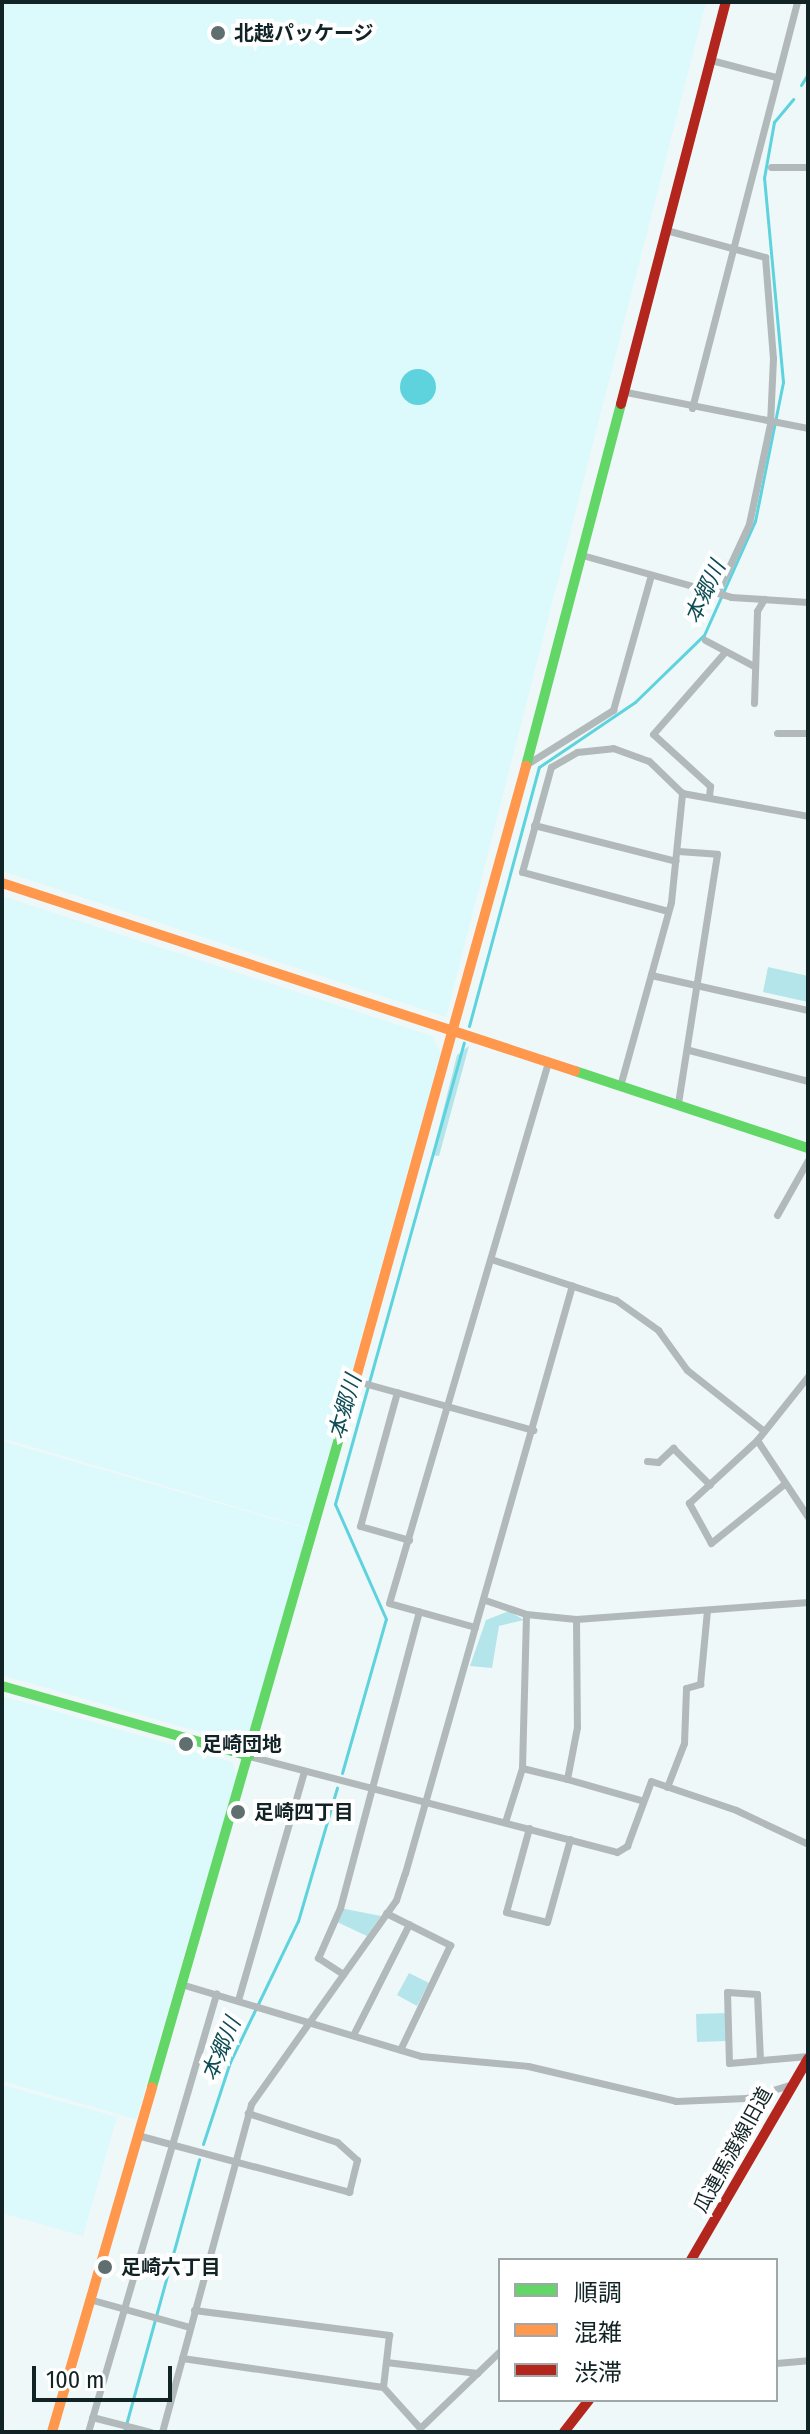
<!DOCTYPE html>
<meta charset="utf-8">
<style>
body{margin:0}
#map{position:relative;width:810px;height:2434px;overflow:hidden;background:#eef8f8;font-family:"Fira Sans Condensed","Noto Sans JP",sans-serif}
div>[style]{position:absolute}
.built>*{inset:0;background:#dcf9fb}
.green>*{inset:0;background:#b4e5ea}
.water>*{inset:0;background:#5ed3dd}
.round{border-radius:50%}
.stream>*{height:3px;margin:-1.5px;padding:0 1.5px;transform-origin:1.5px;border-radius:1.5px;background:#5ed3dd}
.street>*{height:7px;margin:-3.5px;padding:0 3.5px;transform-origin:3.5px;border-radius:3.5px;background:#b2b9ba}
.fast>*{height:10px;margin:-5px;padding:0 5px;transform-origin:5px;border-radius:5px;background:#63d668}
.slow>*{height:10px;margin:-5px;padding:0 5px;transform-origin:5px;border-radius:5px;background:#ff974d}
.jam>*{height:10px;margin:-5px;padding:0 5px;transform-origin:5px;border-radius:5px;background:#b3261e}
.dots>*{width:22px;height:22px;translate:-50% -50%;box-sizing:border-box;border:4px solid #fff;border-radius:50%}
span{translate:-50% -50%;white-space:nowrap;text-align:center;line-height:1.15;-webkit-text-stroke:8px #fff;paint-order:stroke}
.poi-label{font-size:20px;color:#122325;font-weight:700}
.left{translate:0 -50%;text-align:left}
.street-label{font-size:20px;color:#122325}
.water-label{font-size:22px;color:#0d4d54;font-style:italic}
.frame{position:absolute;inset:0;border:4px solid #122325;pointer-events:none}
.legend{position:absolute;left:498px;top:2258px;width:280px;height:144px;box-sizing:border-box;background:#fff;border:2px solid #a0a7a8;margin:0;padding:10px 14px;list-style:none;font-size:24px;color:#122325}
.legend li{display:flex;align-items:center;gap:16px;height:40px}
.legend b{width:40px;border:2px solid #a0a7a8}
.scale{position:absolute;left:32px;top:2366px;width:140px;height:36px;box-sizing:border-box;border:4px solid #122325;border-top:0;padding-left:10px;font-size:24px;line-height:28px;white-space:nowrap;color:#122325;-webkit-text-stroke:6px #fff;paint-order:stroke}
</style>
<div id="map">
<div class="built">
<div style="clip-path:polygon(2px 2px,706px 2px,446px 1017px,2px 871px)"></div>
<div style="clip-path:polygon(2px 896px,432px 1036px,441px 1053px,308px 1528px,2px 1438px)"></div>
<div style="clip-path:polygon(2px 1441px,308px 1529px,246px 1745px,2px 1675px)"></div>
<div style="clip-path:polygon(2px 1696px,232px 1762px,237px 1775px,136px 2119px,2px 2081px)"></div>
<div style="clip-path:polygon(2px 2085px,117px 2117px,83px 2236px,2px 2213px)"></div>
</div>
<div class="green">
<div style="clip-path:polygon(768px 967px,808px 976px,808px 1002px,763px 992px)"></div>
<div style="clip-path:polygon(469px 1046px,439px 1156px,432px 1155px,457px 1055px)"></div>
<div style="clip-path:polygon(509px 1611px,524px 1620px,499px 1626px,492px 1668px,470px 1666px,486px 1620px)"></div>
<div style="clip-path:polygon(340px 1908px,381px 1916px,367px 1936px,337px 1922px)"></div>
<div style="clip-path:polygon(409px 1973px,429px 1983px,417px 2006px,397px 1995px)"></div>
<div style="clip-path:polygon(726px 2013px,726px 2041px,697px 2042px,696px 2014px)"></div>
</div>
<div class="water">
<div class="round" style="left:400px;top:369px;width:36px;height:36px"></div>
</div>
<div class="stream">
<div style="left:801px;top:85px;width:13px;rotate:-58deg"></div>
<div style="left:469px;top:1026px;width:268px;rotate:-74.9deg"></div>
<div style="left:539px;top:767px;width:116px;rotate:-34.1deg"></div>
<div style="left:635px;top:702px;width:96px;rotate:-44.2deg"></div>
<div style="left:704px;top:635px;width:125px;rotate:-65.9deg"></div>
<div style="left:755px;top:521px;width:142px;rotate:-78.6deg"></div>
<div style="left:783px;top:382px;width:205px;rotate:-95.3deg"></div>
<div style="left:764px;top:178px;width:57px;rotate:-79.9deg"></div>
<div style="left:774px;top:122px;width:30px;rotate:-50deg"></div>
<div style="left:342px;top:1773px;width:160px;rotate:-74.1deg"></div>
<div style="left:386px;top:1619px;width:126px;rotate:-113.9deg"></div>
<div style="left:335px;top:1504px;width:479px;rotate:-74.4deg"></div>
<div style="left:203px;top:2144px;width:86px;rotate:-71.8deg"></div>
<div style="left:230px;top:2062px;width:157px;rotate:-64.3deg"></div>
<div style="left:298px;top:1921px;width:139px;rotate:-73.7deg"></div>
<div style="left:124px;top:2432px;width:283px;rotate:-74.6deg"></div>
</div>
<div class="street">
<div style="left:711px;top:60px;width:67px;rotate:14.7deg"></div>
<div style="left:771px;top:167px;width:37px"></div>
<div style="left:666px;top:230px;width:103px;rotate:15.3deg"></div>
<div style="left:765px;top:257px;width:101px;rotate:85.5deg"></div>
<div style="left:773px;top:358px;width:66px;rotate:92.6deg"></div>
<div style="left:770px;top:424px;width:102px;rotate:101.9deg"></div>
<div style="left:749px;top:524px;width:76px;rotate:114.9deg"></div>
<div style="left:626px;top:392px;width:186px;rotate:11.2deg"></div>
<div style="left:692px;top:408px;width:419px;rotate:-75.5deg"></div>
<div style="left:582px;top:555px;width:155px;rotate:15.7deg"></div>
<div style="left:731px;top:597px;width:77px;rotate:3.7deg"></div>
<div style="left:705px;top:640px;width:55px;rotate:28deg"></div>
<div style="left:754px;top:703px;width:92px;rotate:-88.1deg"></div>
<div style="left:757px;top:611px;width:14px;rotate:-60deg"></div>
<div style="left:777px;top:733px;width:31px"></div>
<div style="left:527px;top:764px;width:102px;rotate:-32.1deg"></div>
<div style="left:613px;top:710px;width:140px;rotate:-74.3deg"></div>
<div style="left:709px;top:796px;width:10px;rotate:-84deg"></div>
<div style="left:710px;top:786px;width:77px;rotate:-137.6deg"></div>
<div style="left:653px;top:734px;width:108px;rotate:-48.8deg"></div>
<div style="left:534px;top:825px;width:146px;rotate:14.2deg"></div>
<div style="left:678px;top:851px;width:39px;rotate:4deg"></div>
<div style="left:717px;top:854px;width:253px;rotate:98.9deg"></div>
<div style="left:668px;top:911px;width:151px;rotate:-165deg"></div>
<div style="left:522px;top:872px;width:109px;rotate:-74.6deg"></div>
<div style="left:551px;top:767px;width:30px;rotate:-30deg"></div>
<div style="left:577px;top:752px;width:36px;rotate:-6deg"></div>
<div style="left:613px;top:748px;width:38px;rotate:20deg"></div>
<div style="left:649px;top:761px;width:46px;rotate:44.1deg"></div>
<div style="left:682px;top:793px;width:128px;rotate:10.3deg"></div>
<div style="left:651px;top:975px;width:161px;rotate:12.6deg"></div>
<div style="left:689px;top:1050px;width:123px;rotate:14.6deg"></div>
<div style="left:620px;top:1086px;width:191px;rotate:-74.5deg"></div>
<div style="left:671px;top:902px;width:110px;rotate:-84.2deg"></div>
<div style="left:777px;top:1215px;width:63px;rotate:-60.6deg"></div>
<div style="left:494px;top:1260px;width:128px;rotate:18.2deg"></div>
<div style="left:616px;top:1300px;width:52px;rotate:35.5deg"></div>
<div style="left:658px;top:1330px;width:49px;rotate:54.1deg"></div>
<div style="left:687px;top:1370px;width:98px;rotate:38.4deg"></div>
<div style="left:360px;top:1382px;width:180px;rotate:15.5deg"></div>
<div style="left:397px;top:1392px;width:139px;rotate:105.4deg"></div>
<div style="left:360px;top:1526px;width:51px;rotate:15.9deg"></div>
<div style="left:757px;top:1440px;width:92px;rotate:56.5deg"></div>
<div style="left:647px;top:1461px;width:11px;rotate:5deg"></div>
<div style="left:658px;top:1462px;width:21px;rotate:-43deg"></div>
<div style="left:673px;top:1448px;width:52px;rotate:45deg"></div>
<div style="left:784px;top:1484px;width:94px;rotate:141.1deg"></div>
<div style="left:711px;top:1543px;width:46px;rotate:-118.8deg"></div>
<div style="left:689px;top:1503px;width:93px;rotate:-42.8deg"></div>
<div style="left:757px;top:1440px;width:82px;rotate:-51.4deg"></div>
<div style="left:485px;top:1600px;width:43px;rotate:18.9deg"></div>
<div style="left:526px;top:1614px;width:50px;rotate:5.7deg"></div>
<div style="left:576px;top:1619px;width:233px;rotate:-4.2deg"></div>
<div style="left:576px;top:1619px;width:108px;rotate:89.5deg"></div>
<div style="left:577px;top:1727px;width:53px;rotate:100.9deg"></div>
<div style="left:567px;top:1779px;width:76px;rotate:16deg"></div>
<div style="left:475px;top:1627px;width:89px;rotate:-164.4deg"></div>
<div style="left:389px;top:1603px;width:564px;rotate:-73.62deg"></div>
<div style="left:249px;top:1756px;width:380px;rotate:14.6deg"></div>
<div style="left:617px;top:1852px;width:12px;rotate:-31deg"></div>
<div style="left:627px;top:1846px;width:69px;rotate:-69.7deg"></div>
<div style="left:651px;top:1781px;width:90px;rotate:18.8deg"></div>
<div style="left:736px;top:1810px;width:80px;rotate:25.3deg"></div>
<div style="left:522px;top:1768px;width:46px;rotate:13.7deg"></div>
<div style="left:667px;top:1787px;width:47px;rotate:-68.9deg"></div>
<div style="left:684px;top:1743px;width:55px;rotate:-87.9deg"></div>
<div style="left:686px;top:1688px;width:15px;rotate:-16deg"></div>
<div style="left:700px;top:1684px;width:74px;rotate:-84.6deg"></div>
<div style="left:505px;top:1822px;width:57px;rotate:-72.5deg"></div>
<div style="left:522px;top:1768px;width:154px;rotate:-88.5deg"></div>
<div style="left:529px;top:1828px;width:87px;rotate:105.3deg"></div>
<div style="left:506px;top:1912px;width:42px;rotate:13.7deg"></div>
<div style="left:547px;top:1922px;width:86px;rotate:-74.5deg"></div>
<div style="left:386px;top:1913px;width:72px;rotate:26.6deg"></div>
<div style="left:450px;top:1945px;width:116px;rotate:115.5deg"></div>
<div style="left:343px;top:1974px;width:30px;rotate:-147deg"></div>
<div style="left:318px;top:1958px;width:55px;rotate:-66.3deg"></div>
<div style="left:340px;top:1908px;width:307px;rotate:-75.1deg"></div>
<div style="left:181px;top:1984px;width:251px;rotate:16.7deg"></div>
<div style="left:421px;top:2056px;width:107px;rotate:5.3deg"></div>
<div style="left:528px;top:2066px;width:152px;rotate:13.3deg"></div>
<div style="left:676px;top:2101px;width:70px;rotate:-2.5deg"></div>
<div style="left:746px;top:2098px;width:46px;rotate:-16.5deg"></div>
<div style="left:238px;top:2000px;width:238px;rotate:-73.9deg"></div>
<div style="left:354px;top:2033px;width:122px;rotate:-63.2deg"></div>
<div style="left:760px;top:2060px;width:66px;rotate:-92.6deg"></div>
<div style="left:757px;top:1994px;width:30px;rotate:-176deg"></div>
<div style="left:727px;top:1992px;width:71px;rotate:88.4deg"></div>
<div style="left:729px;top:2063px;width:79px;rotate:-5.1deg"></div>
<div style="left:137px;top:2135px;width:220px;rotate:15deg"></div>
<div style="left:349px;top:2192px;width:33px;rotate:-76deg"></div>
<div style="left:357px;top:2160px;width:27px;rotate:-138deg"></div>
<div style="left:337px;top:2142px;width:94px;rotate:-162deg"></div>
<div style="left:89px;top:2299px;width:104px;rotate:15.6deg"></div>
<div style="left:194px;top:2310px;width:197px;rotate:7.3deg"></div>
<div style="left:389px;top:2335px;width:52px;rotate:96.6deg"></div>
<div style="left:182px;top:2358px;width:203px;rotate:8.2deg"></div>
<div style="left:383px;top:2387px;width:55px;rotate:47.9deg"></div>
<div style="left:420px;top:2428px;width:111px;rotate:-43.9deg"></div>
<div style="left:386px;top:2362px;width:92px;rotate:6.9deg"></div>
<div style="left:776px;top:2363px;width:32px;rotate:-5deg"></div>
<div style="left:92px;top:2417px;width:61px;rotate:14.3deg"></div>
<div style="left:88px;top:2432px;width:457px;rotate:-73.7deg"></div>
<div style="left:162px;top:2432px;width:340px;rotate:-74.8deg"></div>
<div style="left:251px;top:2104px;width:250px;rotate:-54.6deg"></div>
<div style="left:396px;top:1900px;width:28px;rotate:-72deg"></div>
<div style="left:405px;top:1873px;width:611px;rotate:-74.14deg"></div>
</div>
<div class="fast">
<div style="left:526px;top:766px;width:374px;rotate:-75.3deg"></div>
<div style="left:575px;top:1071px;width:245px;rotate:18.3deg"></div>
<div style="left:2px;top:1686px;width:257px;rotate:15.8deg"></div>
<div style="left:152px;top:2087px;width:693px;rotate:-73.92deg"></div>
</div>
<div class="slow">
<div style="left:2px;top:883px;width:603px;rotate:18.16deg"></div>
<div style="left:344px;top:1421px;width:680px;rotate:-74.47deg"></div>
<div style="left:52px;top:2432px;width:359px;rotate:-73.8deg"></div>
</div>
<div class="jam">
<div style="left:621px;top:404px;width:415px;rotate:-75.4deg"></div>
<div style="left:691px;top:2260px;width:233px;rotate:-59.8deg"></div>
<div style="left:564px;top:2432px;width:41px;rotate:-52deg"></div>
</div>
<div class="dots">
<div style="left:218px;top:33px;background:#5f6e6f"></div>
<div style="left:186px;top:1744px;background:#5f6e6f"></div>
<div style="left:238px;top:1812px;background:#5f6e6f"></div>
<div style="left:105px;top:2267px;background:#5f6e6f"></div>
</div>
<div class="poi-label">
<span class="left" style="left:234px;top:33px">北越パッケージ</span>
<span class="left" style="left:202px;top:1744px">足崎団地</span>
<span class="left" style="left:254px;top:1812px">足崎四丁目</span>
<span class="left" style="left:121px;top:2267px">足崎六丁目</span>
</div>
<div class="street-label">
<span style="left:733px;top:2150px;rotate:-61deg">瓜連馬渡線旧道</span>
</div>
<div class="water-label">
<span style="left:705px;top:592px;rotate:-65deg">本郷川</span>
<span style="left:345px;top:1407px;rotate:-74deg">本郷川</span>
<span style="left:221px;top:2049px;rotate:-67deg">本郷川</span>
</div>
<div class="frame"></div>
<ul class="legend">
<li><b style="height:10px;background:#63d668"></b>順調</li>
<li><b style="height:10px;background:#ff974d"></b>混雑</li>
<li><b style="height:10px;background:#b3261e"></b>渋滞</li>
</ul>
<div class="scale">100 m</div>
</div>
